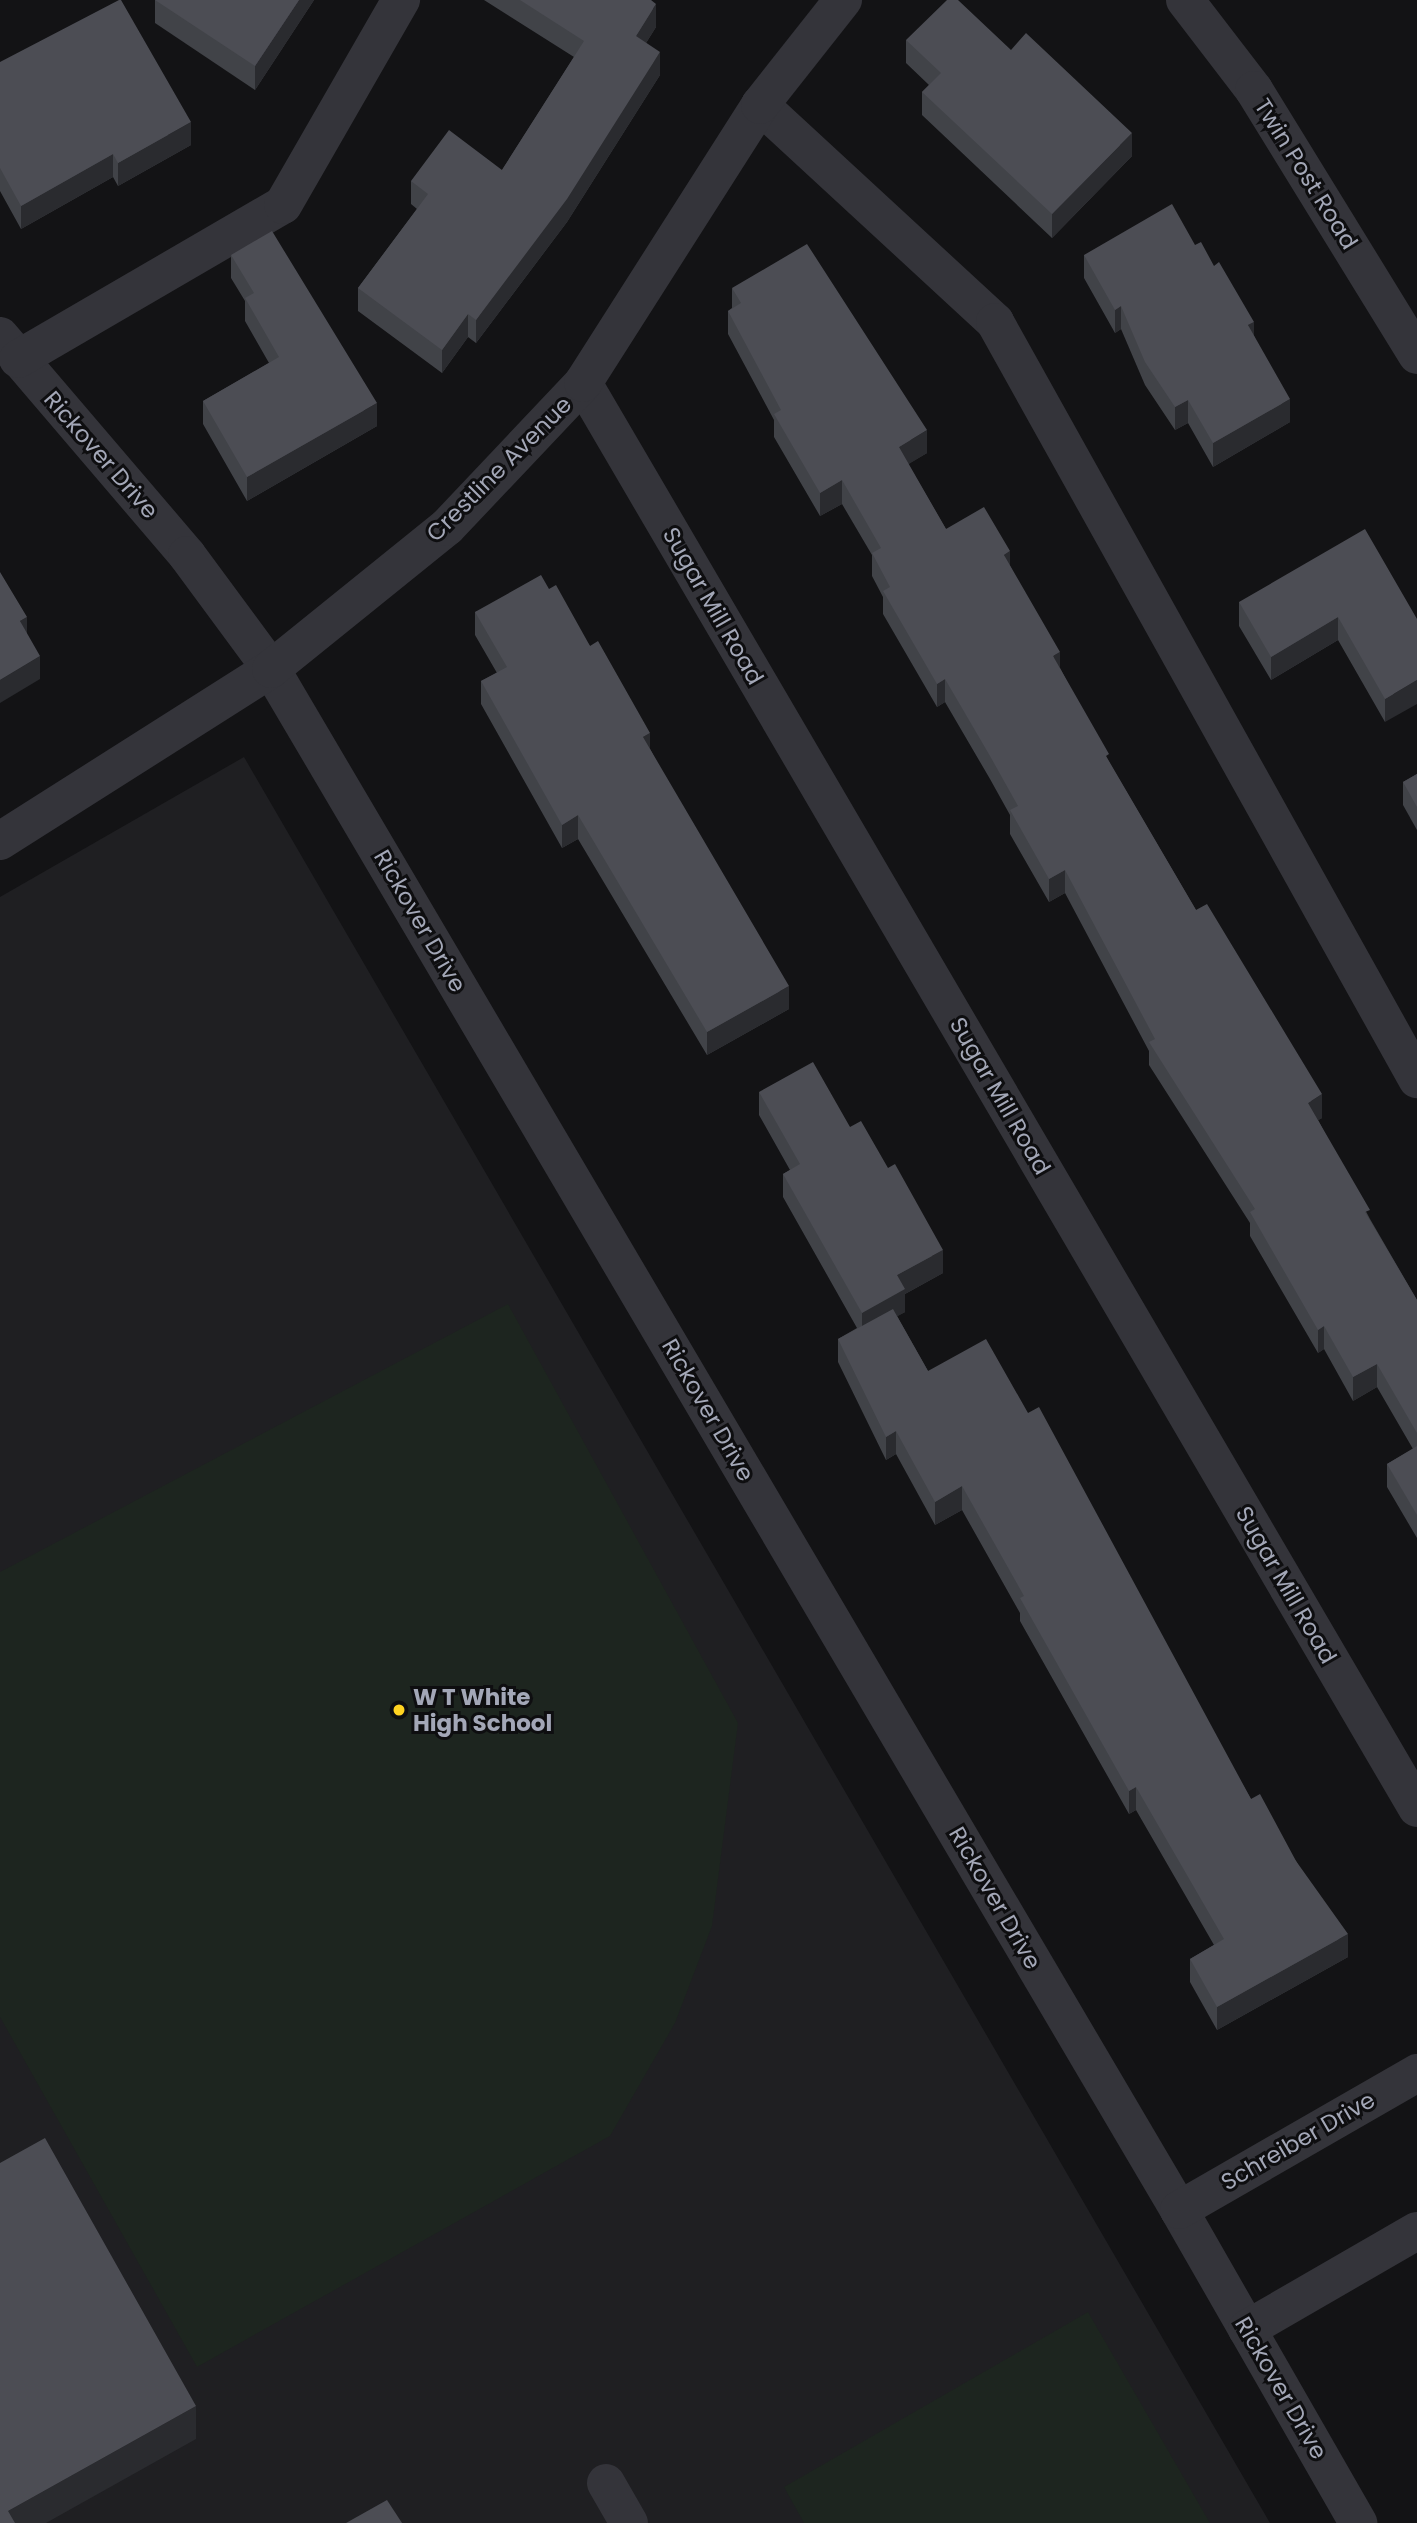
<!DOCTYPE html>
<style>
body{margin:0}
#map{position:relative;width:1417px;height:2523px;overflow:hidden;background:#131315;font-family:Poppins,sans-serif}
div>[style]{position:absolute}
.built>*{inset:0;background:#1f1f22}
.green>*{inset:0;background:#1d251f}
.minor>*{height:38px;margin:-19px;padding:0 19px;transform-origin:19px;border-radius:19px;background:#34343a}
.wall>*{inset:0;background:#414348}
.shaded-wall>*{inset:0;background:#2a2b2f}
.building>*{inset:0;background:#4c4d54}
.dots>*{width:19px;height:19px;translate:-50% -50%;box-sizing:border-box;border:4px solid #0e0e10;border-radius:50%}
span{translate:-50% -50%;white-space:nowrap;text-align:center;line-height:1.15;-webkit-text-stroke:6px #0e0e10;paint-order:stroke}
.street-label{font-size:23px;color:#a3a7b7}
.poi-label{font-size:23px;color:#a3a7b7;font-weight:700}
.left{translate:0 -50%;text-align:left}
</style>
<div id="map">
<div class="built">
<div style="clip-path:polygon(244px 757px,1270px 2523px,0 2523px,0 897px)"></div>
</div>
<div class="green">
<div style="clip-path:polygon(508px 1304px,738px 1723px,712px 1926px,675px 2023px,610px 2136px,197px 2367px,0 2017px,0 1572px)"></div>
<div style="clip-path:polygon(1088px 2312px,1210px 2523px,804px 2523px,784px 2487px)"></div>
</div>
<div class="minor">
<div style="left:1185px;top:0;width:113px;rotate:52.5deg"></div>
<div style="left:1254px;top:90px;width:311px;rotate:58.4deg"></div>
<div style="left:760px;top:105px;width:320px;rotate:42.7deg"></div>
<div style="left:995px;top:322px;width:867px;rotate:60.86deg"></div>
<div style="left:0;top:336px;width:288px;rotate:49.5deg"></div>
<div style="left:187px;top:555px;width:142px;rotate:53.6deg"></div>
<div style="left:271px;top:669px;width:1789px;rotate:59.49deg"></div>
<div style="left:1179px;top:2210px;width:361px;rotate:60.2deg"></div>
<div style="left:18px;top:359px;width:306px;rotate:-30.2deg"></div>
<div style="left:283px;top:205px;width:237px;rotate:-60.1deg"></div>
<div style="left:583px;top:383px;width:1651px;rotate:59.66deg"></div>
<div style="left:0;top:841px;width:321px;rotate:-32.4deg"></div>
<div style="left:271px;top:669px;width:226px;rotate:-38.9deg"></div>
<div style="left:447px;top:527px;width:198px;rotate:-46.6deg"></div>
<div style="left:583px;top:383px;width:330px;rotate:-57.5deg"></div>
<div style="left:760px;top:105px;width:134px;rotate:-51.7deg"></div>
<div style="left:1179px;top:2210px;width:275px;rotate:-29.9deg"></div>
<div style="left:1247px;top:2329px;width:196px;rotate:-30deg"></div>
<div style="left:606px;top:2483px;width:46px;rotate:60.1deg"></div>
</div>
<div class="wall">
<div style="clip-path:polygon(155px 0,314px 0,255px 90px,155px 23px)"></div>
<div style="clip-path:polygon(484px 0,651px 0,656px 27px,646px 43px,660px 75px,567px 222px,476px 343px,468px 337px,442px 373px,358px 311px,358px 288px,417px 209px,411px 204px,411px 181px,502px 170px,574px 57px)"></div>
<div style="clip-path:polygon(906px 40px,1011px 50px,1132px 156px,1052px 238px,922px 115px,922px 92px,929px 85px,906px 63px)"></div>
<div style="clip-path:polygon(0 62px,191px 145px,118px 186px,113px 177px,21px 229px,0 191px)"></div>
<div style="clip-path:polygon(1195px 245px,1254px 336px,1290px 422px,1213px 467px,1188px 423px,1175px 430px,1145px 385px,1121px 329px,1115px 333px,1084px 278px,1084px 255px)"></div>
<div style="clip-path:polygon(231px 255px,377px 426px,247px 501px,203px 424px,203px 401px,269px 363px,245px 321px,245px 301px,231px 278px)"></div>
<div style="clip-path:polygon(732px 288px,927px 453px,908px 464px,946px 529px,1010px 566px,1060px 668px,1109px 762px,1196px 910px,1322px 1118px,1318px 1120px,1370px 1219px,1417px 1300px,1417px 1538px,1387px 1487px,1387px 1464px,1413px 1449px,1377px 1387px,1353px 1401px,1324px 1349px,1318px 1353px,1250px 1236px,1250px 1223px,1149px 1065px,1149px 1051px,1065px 893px,1049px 902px,1010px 834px,1010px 815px,990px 779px,945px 702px,937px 707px,883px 614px,883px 597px,872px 576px,872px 555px,842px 504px,820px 516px,774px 437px,774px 420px,728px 334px,728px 311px,732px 308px)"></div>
<div style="clip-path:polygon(549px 589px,590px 646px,650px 749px,789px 1009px,707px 1055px,578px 839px,562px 848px,481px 704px,481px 681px,497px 673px,475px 635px,475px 612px)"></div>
<div style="clip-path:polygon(1239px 602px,1417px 619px,1385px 722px,1338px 640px,1271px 680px,1239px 626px)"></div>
<div style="clip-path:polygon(1417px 774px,1417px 830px,1403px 805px,1403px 782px)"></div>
<div style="clip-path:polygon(759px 1092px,850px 1127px,943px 1273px,905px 1294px,905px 1312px,897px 1316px,928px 1371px,1028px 1413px,1251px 1799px,1296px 1861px,1348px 1957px,1217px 2030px,1190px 1982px,1190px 1959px,1214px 1945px,1136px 1810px,1129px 1814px,1020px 1621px,1020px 1613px,962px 1510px,935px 1525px,896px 1454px,886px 1460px,838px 1362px,838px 1339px,857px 1328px,783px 1197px,783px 1174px,790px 1170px,759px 1115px)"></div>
</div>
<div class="shaded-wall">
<div style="clip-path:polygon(299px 0,314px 0,255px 90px,255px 66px)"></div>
<div style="clip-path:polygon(656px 4px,656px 27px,636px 59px,636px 36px)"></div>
<div style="clip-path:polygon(660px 52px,660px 75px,567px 222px,476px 343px,476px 320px)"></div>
<div style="clip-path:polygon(191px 122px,191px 145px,118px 186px,118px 163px)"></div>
<div style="clip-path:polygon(1132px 133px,1132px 156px,1052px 238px,1052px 214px)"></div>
<div style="clip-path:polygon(113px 154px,113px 177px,21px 229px,21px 206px)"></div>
<div style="clip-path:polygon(1121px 306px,1121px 329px,1115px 333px,1115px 310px)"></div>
<div style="clip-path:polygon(468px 314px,468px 337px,442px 373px,442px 350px)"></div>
<div style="clip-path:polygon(1254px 322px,1254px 345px,1248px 325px)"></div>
<div style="clip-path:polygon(1290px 399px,1290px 422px,1213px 467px,1213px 443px)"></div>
<div style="clip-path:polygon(1188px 400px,1188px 423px,1175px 430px,1175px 407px)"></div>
<div style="clip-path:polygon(377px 403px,377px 426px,247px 501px,247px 477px)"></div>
<div style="clip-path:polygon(927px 430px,927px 453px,899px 470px,899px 447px)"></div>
<div style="clip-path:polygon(842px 480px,842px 504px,820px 516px,820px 493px)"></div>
<div style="clip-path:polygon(1010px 551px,1010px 574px,1004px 555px)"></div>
<div style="clip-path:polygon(27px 617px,27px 640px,20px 621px)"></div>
<div style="clip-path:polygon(1338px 617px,1338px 640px,1271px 680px,1271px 657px)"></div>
<div style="clip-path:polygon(1060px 652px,1060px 676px,1053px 656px)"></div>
<div style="clip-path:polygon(40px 656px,40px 679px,0 703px,0 680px)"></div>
<div style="clip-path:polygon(945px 679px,945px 702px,937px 707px,937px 684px)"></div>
<div style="clip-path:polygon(1417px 680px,1417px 704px,1385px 722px,1385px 699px)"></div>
<div style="clip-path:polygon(650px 733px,650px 756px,643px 737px)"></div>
<div style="clip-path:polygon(578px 815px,578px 839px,562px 848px,562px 825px)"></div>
<div style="clip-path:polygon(1065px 870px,1065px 893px,1049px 902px,1049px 879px)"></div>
<div style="clip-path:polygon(789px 986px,789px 1009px,707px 1055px,707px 1032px)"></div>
<div style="clip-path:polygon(1322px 1094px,1322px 1118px,1308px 1126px,1308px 1103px)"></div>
<div style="clip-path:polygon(943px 1250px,943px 1273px,905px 1294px,905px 1312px,862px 1336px,862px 1313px,897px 1275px)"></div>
<div style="clip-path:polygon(1324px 1326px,1324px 1349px,1318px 1353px,1318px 1330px)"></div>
<div style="clip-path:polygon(1377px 1364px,1377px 1387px,1353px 1401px,1353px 1377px)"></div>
<div style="clip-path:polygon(896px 1431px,896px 1454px,886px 1460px,886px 1437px)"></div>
<div style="clip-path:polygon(962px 1486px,962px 1510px,935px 1525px,935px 1502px)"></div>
<div style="clip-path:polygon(1136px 1787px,1136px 1810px,1129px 1814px,1129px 1791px)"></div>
<div style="clip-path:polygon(1348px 1934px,1348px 1957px,1217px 2030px,1217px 2007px)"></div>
<div style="clip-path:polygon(196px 2406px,196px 2439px,46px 2523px,8px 2523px,8px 2511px)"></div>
</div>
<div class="building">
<div style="clip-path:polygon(119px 0,121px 0,191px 122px,118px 163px,113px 154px,21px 206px,0 168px,0 62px)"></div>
<div style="clip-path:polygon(155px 0,299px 0,255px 66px)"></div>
<div style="clip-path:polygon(520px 0,651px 0,656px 4px,636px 36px,660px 52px,567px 199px,476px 320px,468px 314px,442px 350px,358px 288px,428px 194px,411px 181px,449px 130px,502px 170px,584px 41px)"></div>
<div style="clip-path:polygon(947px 0,958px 0,1011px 50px,1026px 33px,1132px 133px,1052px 214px,922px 92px,941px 73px,906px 40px)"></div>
<div style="clip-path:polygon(1172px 204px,1195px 245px,1201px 242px,1214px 266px,1219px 262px,1254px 322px,1248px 325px,1290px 399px,1213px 443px,1188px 400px,1175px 407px,1145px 362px,1121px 306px,1115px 310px,1084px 255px)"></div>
<div style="clip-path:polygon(272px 231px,377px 403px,247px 477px,203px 401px,279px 357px,245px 298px,254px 293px,231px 255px)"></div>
<div style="clip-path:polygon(807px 244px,927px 430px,899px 447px,946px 529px,984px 507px,1010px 551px,1004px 555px,1060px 652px,1053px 656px,1109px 754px,1106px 756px,1196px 910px,1207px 904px,1322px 1094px,1308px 1103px,1370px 1210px,1365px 1212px,1417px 1300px,1417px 1433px,1377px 1364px,1353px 1377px,1324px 1326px,1318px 1330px,1250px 1212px,1255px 1209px,1149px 1042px,1155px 1039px,1065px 870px,1049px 879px,1010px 810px,1018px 806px,990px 756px,945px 679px,937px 684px,883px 591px,890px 587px,872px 553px,881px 548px,842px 480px,820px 493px,774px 414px,781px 410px,728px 311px,741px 303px,732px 288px)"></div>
<div style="clip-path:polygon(1365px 529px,1417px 619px,1417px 680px,1385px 699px,1338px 617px,1271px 657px,1239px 602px)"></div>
<div style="clip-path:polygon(0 572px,27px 617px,20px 621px,40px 656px,0 680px)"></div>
<div style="clip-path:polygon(541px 575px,549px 589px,556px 585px,590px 646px,598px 641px,650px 733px,643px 737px,789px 986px,707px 1032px,578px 815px,562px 825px,481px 681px,507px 667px,475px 612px)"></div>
<div style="clip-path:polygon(1417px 774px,1417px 807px,1403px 782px)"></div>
<div style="clip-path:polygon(813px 1062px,850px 1127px,861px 1121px,888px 1168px,895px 1164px,943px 1250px,897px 1275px,905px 1289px,862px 1313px,783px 1174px,800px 1164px,759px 1092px)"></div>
<div style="clip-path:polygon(893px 1309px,928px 1371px,986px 1339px,1028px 1413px,1039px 1407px,1251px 1799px,1260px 1794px,1296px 1861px,1348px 1934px,1217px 2007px,1190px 1959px,1224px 1939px,1136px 1787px,1129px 1791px,1020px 1598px,1024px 1596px,962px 1486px,935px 1502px,896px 1431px,886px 1437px,838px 1339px)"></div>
<div style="clip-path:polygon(1417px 1446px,1417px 1515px,1387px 1464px)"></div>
<div style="clip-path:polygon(45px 2138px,196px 2406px,8px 2511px,15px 2523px,0 2523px,0 2163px)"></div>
<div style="clip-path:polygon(387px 2500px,402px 2523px,346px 2523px)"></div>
</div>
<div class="dots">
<div style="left:399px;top:1710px;background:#ffd321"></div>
</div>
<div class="street-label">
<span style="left:1306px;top:174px;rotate:58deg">Twin Post Road</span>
<span style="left:101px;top:455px;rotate:49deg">Rickover Drive</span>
<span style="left:499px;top:469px;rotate:-45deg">Crestline Avenue</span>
<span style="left:713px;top:606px;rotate:60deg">Sugar Mill Road</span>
<span style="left:420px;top:921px;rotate:60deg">Rickover Drive</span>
<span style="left:1000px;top:1096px;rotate:60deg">Sugar Mill Road</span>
<span style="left:708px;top:1410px;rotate:60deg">Rickover Drive</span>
<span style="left:1286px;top:1585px;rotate:60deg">Sugar Mill Road</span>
<span style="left:995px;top:1898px;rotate:60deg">Rickover Drive</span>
<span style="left:1298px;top:2141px;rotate:-30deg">Schreiber Drive</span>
<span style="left:1281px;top:2388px;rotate:60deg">Rickover Drive</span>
</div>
<div class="poi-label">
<span class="left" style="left:413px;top:1710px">W T White<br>High School</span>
</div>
</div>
